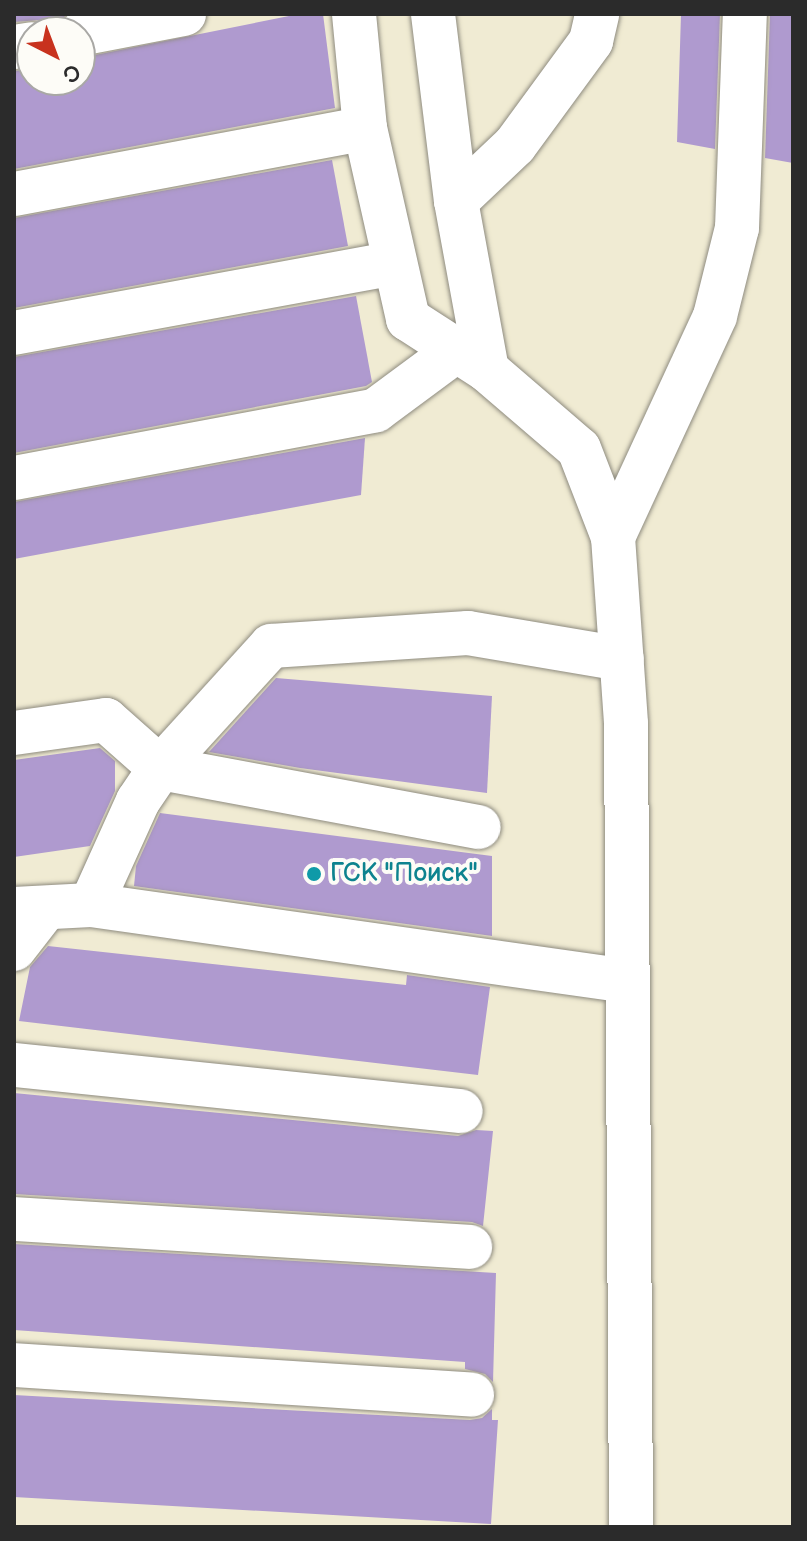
<!DOCTYPE html>
<meta charset="utf-8">
<style>
body{margin:0}
#map{position:relative;width:807px;height:1541px;overflow:hidden;background:#f0ebd3;font-family:"Balsamiq Sans",sans-serif}
div>[style]{position:absolute}
.building>*{inset:0;background:#af9acf}
.roads{filter:drop-shadow(0 0 2px #8e8b7f) drop-shadow(0 0 2px #8e8b7f)}
.minor>*{height:44px;margin:-22px;padding:0 22px;transform-origin:22px;border-radius:22px;background:#fff}
.dots>*{width:22px;height:22px;translate:-50% -50%;box-sizing:border-box;border:4px solid #fdfcf7;border-radius:50%}
span{translate:-50% -50%;white-space:nowrap;text-align:center;line-height:1.15;-webkit-text-stroke:8px #fdfcf7;paint-order:stroke}
.culture-label{font-size:26px;color:#0d838f}
.left{translate:0 -50%;text-align:left}
.frame{position:absolute;inset:0;border:16px solid #2b2b2b;pointer-events:none}
.north{position:absolute;left:16px;top:16px;width:80px;height:80px;box-sizing:border-box;background:#fdfcf7;border:2px solid #a9a8a5;border-radius:50%;rotate:138deg;font-size:22px;font-weight:700;line-height:32px;text-align:center;color:#2b2b2b}
.north::after{content:'';display:block;margin:auto;width:28px;height:36px;background:#c8321e;clip-path:polygon(50% 0,100% 100%,50% 72%,0 100%)}
</style>
<div id="map">
<div class="building">
<div style="clip-path:polygon(14px 14px,66px 14px,56px 32px,40px 20px,14px 22px)"></div>
<div style="clip-path:polygon(299px 14px,323px 14px,335px 108px,14px 169px,14px 71px,32px 69px,32px 80px,80px 80px,80px 58px)"></div>
<div style="clip-path:polygon(681px 14px,720px 14px,715px 149px,677px 142px)"></div>
<div style="clip-path:polygon(770px 14px,793px 14px,793px 163px,765px 158px)"></div>
<div style="clip-path:polygon(332px 160px,348px 246px,14px 308px,14px 218px)"></div>
<div style="clip-path:polygon(356px 296px,372px 382px,366px 386px,14px 453px,14px 357px)"></div>
<div style="clip-path:polygon(365px 438px,361px 495px,14px 559px,14px 502px)"></div>
<div style="clip-path:polygon(276px 678px,492px 696px,487px 793px,300px 768px,209px 752px)"></div>
<div style="clip-path:polygon(100px 748px,115px 761px,115px 791px,90px 846px,14px 857px,14px 760px)"></div>
<div style="clip-path:polygon(160px 813px,492px 856px,492px 936px,134px 886px,136px 866px)"></div>
<div style="clip-path:polygon(48px 946px,406px 985px,407px 975px,490px 987px,478px 1075px,19px 1021px,30px 967px)"></div>
<div style="clip-path:polygon(14px 1093px,458px 1136px,476px 1130px,493px 1131px,483px 1226px,472px 1222px,14px 1194px)"></div>
<div style="clip-path:polygon(14px 1244px,496px 1273px,493px 1382px,485px 1374px,465px 1369px,465px 1362px,14px 1330px)"></div>
<div style="clip-path:polygon(14px 1395px,470px 1420px,482px 1418px,492px 1409px,492px 1420px,498px 1420px,491px 1524px,14px 1497px)"></div>
</div>
<div class="roads">
<div class="minor">
<div style="left:354px;top:14px;width:115px;rotate:84.5deg"></div>
<div style="left:365px;top:128px;width:196px;rotate:77.3deg"></div>
<div style="left:408px;top:319px;width:94px;rotate:32.8deg"></div>
<div style="left:487px;top:370px;width:121px;rotate:40.7deg"></div>
<div style="left:579px;top:449px;width:94px;rotate:68.9deg"></div>
<div style="left:613px;top:537px;width:187px;rotate:86deg"></div>
<div style="left:626px;top:724px;width:803px;rotate:89.64deg"></div>
<div style="left:433px;top:14px;width:188px;rotate:83deg"></div>
<div style="left:80px;top:34px;width:106px;rotate:-10.9deg"></div>
<div style="left:14px;top:47px;width:18px;rotate:-9deg"></div>
<div style="left:14px;top:194px;width:357px;rotate:-10.6deg"></div>
<div style="left:14px;top:333px;width:387px;rotate:-10.4deg"></div>
<div style="left:487px;top:370px;width:172px;rotate:-100.4deg"></div>
<div style="left:456px;top:201px;width:81px;rotate:-43.5deg"></div>
<div style="left:515px;top:145px;width:129px;rotate:-53.8deg"></div>
<div style="left:591px;top:41px;width:28px;rotate:-77deg"></div>
<div style="left:14px;top:478px;width:368px;rotate:-10.6deg"></div>
<div style="left:376px;top:410px;width:101px;rotate:-36.5deg"></div>
<div style="left:613px;top:537px;width:243px;rotate:-65.2deg"></div>
<div style="left:715px;top:316px;width:91px;rotate:-76deg"></div>
<div style="left:737px;top:228px;width:214px;rotate:-87.9deg"></div>
<div style="left:14px;top:733px;width:93px;rotate:-8deg"></div>
<div style="left:106px;top:720px;width:72px;rotate:41.6deg"></div>
<div style="left:160px;top:768px;width:324px;rotate:10.5deg"></div>
<div style="left:91px;top:905px;width:542px;rotate:8.06deg"></div>
<div style="left:14px;top:909px;width:77px;rotate:-3deg"></div>
<div style="left:91px;top:905px;width:114px;rotate:-65.7deg"></div>
<div style="left:138px;top:801px;width:40px;rotate:-56deg"></div>
<div style="left:160px;top:768px;width:165px;rotate:-47.7deg"></div>
<div style="left:271px;top:646px;width:197px;rotate:-3.8deg"></div>
<div style="left:468px;top:633px;width:156px;rotate:9.6deg"></div>
<div style="left:14px;top:949px;width:51px;rotate:-52.2deg"></div>
<div style="left:14px;top:1065px;width:449px;rotate:5.9deg"></div>
<div style="left:14px;top:1219px;width:457px;rotate:3.5deg"></div>
<div style="left:14px;top:1365px;width:459px;rotate:3.7deg"></div>
</div>
</div>
<div class="dots">
<div style="left:314px;top:874px;background:#0f9aa8"></div>
</div>
<div class="culture-label">
<span class="left" style="left:330px;top:874px">ГСК "Поиск"</span>
</div>
<div class="frame"></div>
<div class="north">С</div>
</div>
